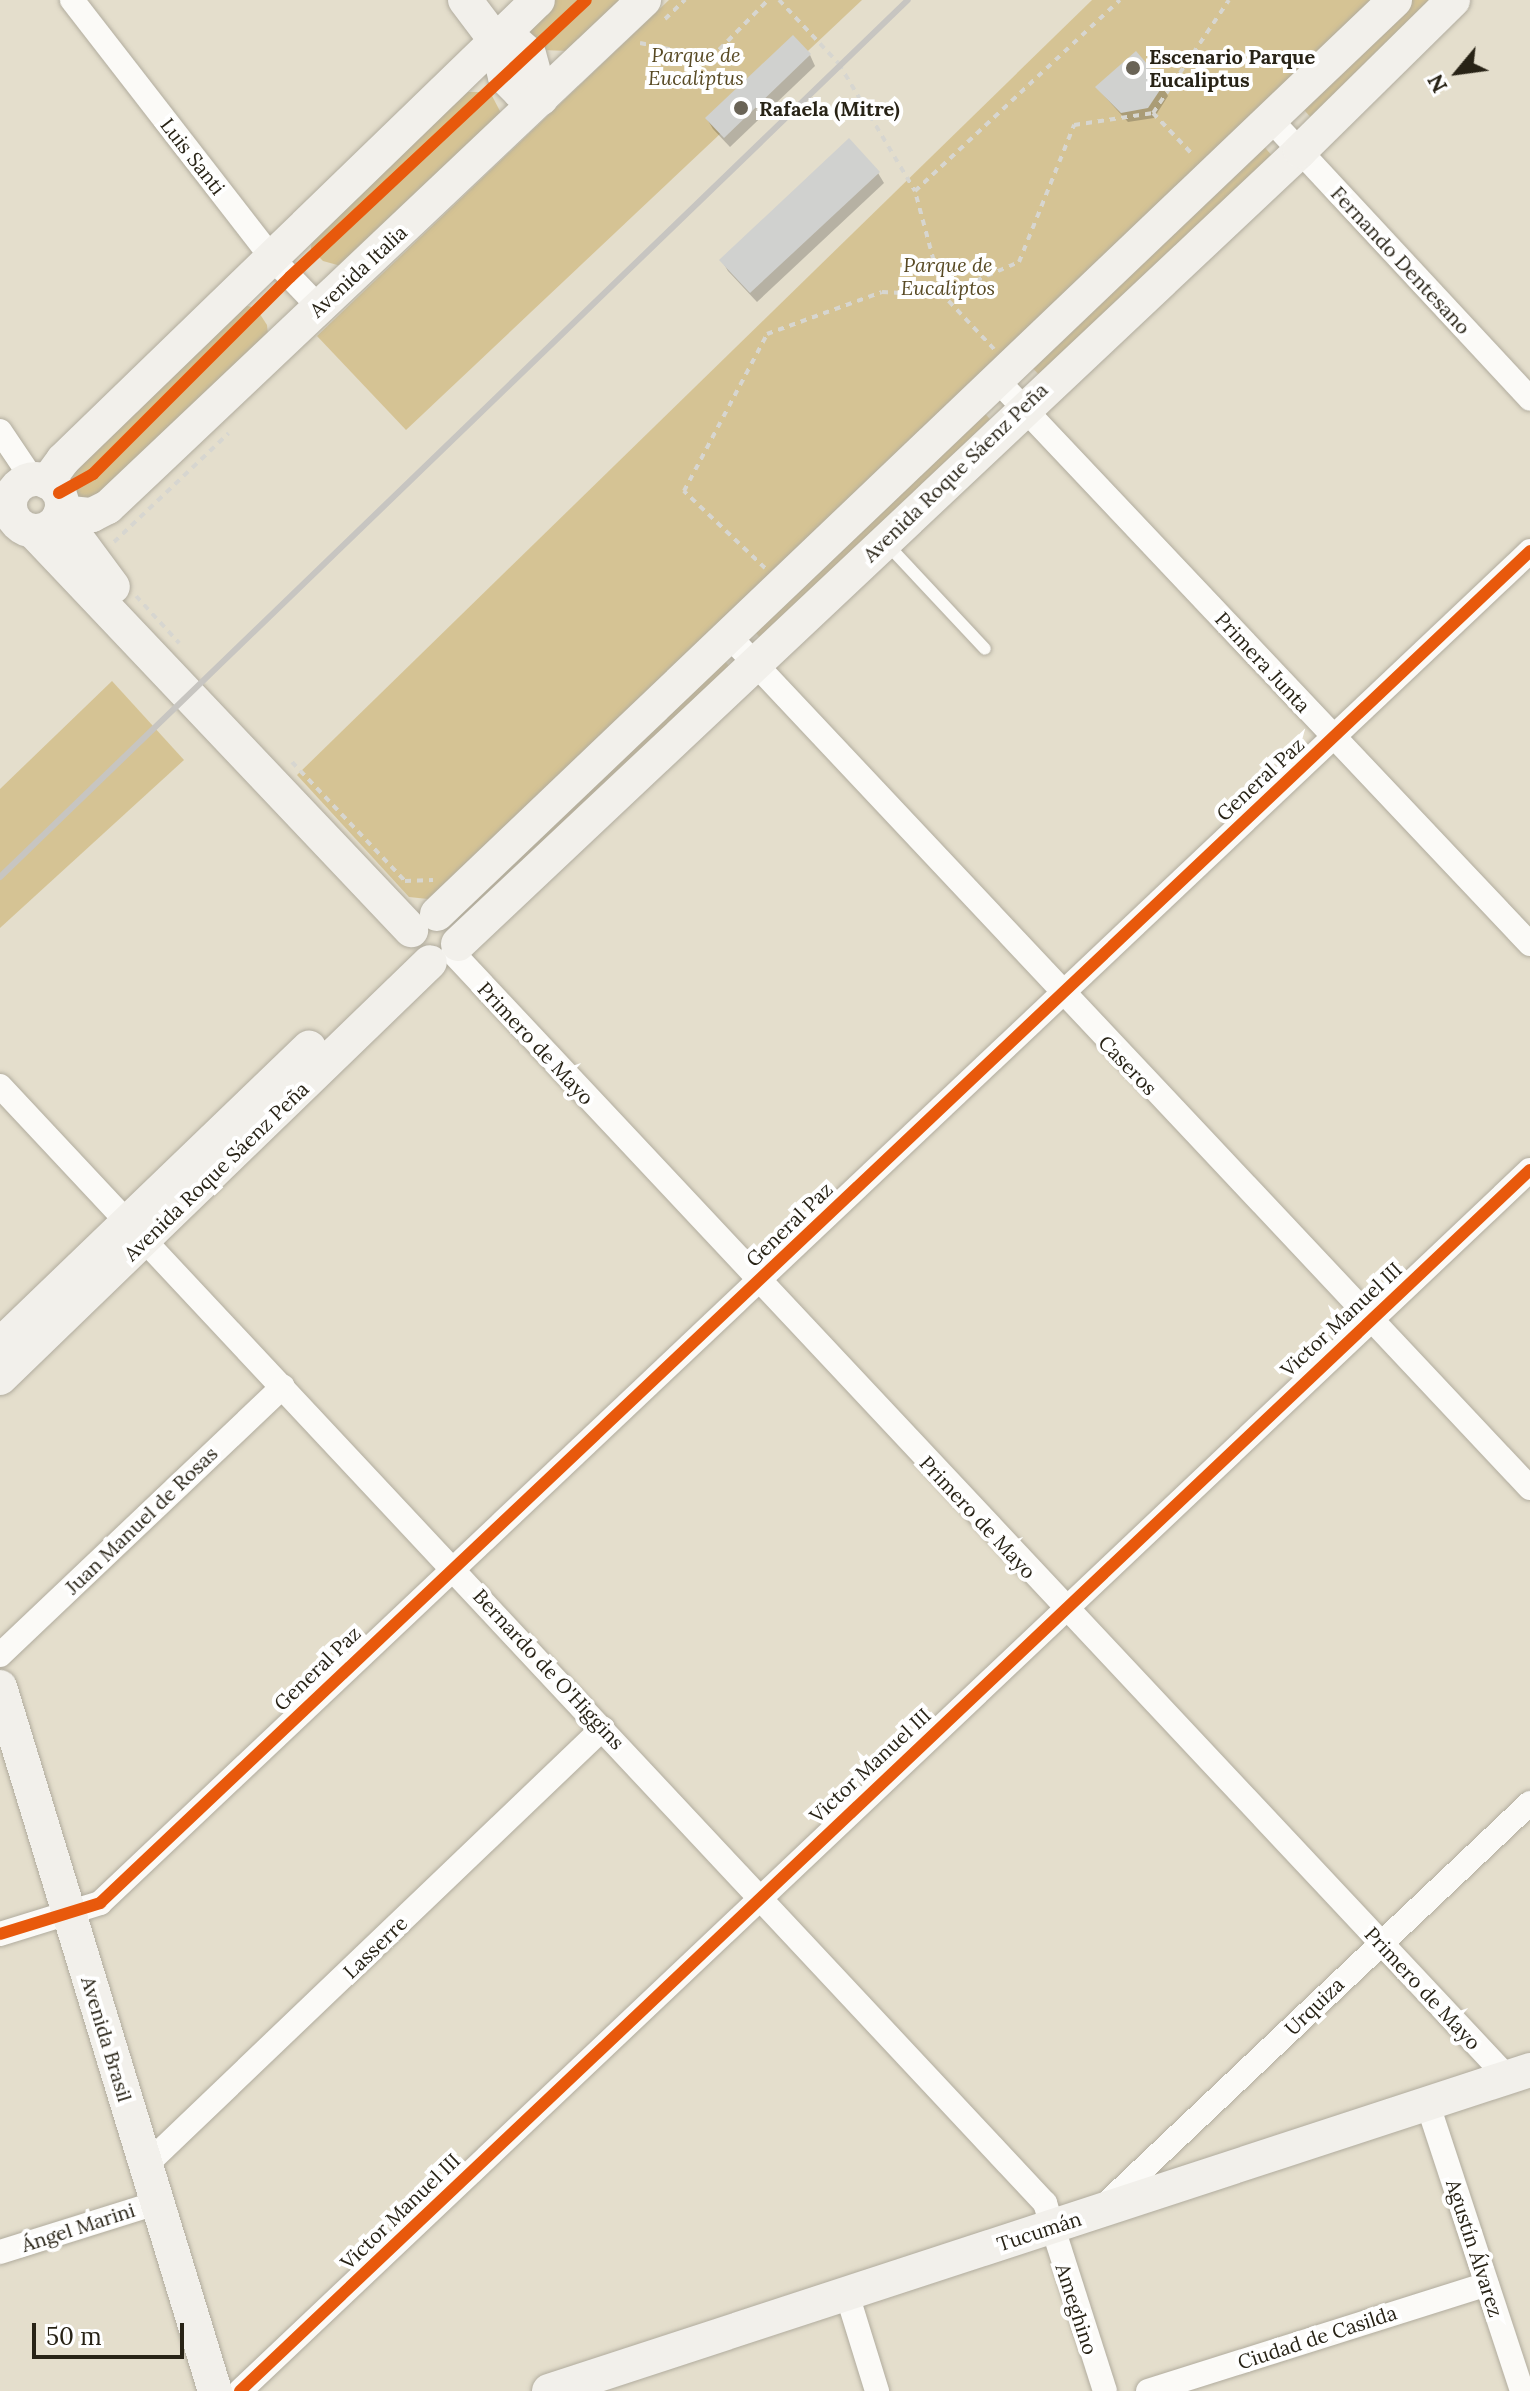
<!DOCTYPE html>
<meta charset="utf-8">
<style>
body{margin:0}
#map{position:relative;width:1530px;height:2391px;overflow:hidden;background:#e4decc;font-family:Lora,serif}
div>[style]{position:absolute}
.green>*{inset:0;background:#d5c394}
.shadow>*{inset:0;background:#0003}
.building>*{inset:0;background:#d0d1cf}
.path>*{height:4px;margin-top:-2px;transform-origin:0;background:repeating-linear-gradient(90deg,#d7d6d0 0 6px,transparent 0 12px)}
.roads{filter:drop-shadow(0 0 2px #b1ac9e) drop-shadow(0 0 2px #b1ac9e)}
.lane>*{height:12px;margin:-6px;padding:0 6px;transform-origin:6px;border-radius:6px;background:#fbfaf7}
.street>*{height:24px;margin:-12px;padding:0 12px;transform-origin:12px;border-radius:12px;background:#fbfaf7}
.secondary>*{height:34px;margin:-17px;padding:0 17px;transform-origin:17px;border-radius:17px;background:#f2f0eb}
.secondary>.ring{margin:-17px;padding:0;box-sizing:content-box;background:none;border:34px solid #f2f0eb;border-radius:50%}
.rail>*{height:6px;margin:-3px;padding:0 3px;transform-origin:3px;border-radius:3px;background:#c7c5c1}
.cycleway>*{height:12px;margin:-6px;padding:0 6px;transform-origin:6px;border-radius:6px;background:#e8590c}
.dots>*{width:22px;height:22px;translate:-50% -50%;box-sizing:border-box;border:4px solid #fff;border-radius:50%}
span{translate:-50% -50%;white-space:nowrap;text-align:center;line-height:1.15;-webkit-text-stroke:8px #fff;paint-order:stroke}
.park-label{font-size:20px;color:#584a24;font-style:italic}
.poi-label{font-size:20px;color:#282316;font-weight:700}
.left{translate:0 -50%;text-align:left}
.street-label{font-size:20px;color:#282316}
.north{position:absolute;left:1418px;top:32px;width:80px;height:80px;-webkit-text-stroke:6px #fff;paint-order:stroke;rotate:241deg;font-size:22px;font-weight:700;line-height:32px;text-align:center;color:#282316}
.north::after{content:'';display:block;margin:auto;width:28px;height:36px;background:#282316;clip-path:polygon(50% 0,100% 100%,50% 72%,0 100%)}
.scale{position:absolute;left:32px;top:2323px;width:152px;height:36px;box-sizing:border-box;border:4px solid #282316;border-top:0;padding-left:10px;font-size:24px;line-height:28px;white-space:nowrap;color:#282316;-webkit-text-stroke:6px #fff;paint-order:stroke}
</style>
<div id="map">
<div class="green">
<div style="clip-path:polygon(552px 0,623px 0,569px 51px,542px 50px,530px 35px,535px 16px)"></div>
<div style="clip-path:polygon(669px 0,862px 0,406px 430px,317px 336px)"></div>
<div style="clip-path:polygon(1092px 0,1371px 0,428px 899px,409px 897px,297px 775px)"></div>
<div style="clip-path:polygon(1406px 0,1437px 0,1313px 120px,1298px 103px)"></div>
<div style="clip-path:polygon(468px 92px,490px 92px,502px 115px,341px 266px,323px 261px,311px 249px,312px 231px)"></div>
<div style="clip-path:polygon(1261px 143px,1274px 158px,1042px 378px,1026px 361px)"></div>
<div style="clip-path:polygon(235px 303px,256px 308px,267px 325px,269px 343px,100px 503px,68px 496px,64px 483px)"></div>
<div style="clip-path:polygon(977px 405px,990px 419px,763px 641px,748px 624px)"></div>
<div style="clip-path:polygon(718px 654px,731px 668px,466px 928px,451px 911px)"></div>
<div style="clip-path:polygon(112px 681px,184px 760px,0 928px,0 789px)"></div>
</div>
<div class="shadow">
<div style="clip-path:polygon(810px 55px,815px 66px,730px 147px,713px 129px,707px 119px)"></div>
<div style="clip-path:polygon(1162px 86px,1168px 96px,1154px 118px,1128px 122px,1097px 88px)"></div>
<div style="clip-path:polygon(878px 173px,884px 183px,757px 302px,728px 271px,722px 261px)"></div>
</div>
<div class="building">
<div style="clip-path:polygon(793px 35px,811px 54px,724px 138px,705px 118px)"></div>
<div style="clip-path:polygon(1136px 51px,1164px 84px,1148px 108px,1121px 113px,1095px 87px)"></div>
<div style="clip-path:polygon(849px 138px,880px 172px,750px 293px,719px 260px)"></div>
</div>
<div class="path">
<div style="left:779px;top:0;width:88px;rotate:46.8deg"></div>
<div style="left:839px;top:64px;width:148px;rotate:59.1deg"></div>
<div style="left:665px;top:19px;width:28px;rotate:-44deg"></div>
<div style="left:548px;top:37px;width:53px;rotate:-44.2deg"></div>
<div style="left:640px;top:43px;width:73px;rotate:11.9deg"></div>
<div style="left:711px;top:58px;width:81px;rotate:-45.5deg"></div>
<div style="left:1153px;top:113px;width:58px;rotate:46.4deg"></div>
<div style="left:373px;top:200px;width:154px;rotate:-42.9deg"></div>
<div style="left:994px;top:349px;width:74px;rotate:-133.4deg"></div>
<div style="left:943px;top:295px;width:108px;rotate:-105.1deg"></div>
<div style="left:915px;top:191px;width:280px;rotate:-43deg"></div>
<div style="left:82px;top:480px;width:146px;rotate:-43.6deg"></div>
<div style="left:114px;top:542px;width:158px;rotate:-43.5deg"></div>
<div style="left:765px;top:568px;width:112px;rotate:-136.5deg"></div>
<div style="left:684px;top:491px;width:178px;rotate:-62.1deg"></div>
<div style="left:767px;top:334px;width:122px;rotate:-20.1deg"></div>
<div style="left:882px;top:292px;width:61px;rotate:2.8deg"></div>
<div style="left:943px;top:295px;width:83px;rotate:-23.5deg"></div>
<div style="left:1019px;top:262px;width:148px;rotate:-68.1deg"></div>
<div style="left:1074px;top:125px;width:80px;rotate:-8.6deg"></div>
<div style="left:1153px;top:113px;width:136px;rotate:-56.1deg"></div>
<div style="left:136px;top:596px;width:64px;rotate:47.5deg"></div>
<div style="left:292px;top:762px;width:164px;rotate:46.5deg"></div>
<div style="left:405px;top:881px;width:28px;rotate:-2deg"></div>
</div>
<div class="roads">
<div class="lane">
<div style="left:885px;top:542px;width:146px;rotate:46.9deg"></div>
</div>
<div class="street">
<div style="left:72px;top:0;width:326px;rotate:52.2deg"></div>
<div style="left:272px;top:258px;width:68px;rotate:46.2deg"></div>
<div style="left:1272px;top:121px;width:379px;rotate:47.1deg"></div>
<div style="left:997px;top:380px;width:776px;rotate:46.62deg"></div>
<div style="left:0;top:431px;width:55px;rotate:56deg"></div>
<div style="left:730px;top:637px;width:1168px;rotate:46.77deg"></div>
<div style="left:453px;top:953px;width:1541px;rotate:46.84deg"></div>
<div style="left:0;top:1086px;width:1530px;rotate:46.91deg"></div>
<div style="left:1045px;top:2203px;width:197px;rotate:72.3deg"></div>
<div style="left:0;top:1655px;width:390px;rotate:-43.5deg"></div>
<div style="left:0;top:1934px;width:105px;rotate:-17.2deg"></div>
<div style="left:100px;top:1903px;width:1968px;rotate:-43.39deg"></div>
<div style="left:1428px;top:2105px;width:301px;rotate:71.8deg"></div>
<div style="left:146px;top:2165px;width:632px;rotate:-43.72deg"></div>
<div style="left:1105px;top:2205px;width:585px;rotate:-43.41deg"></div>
<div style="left:0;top:2252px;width:164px;rotate:-17.4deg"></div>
<div style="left:847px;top:2294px;width:102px;rotate:72.8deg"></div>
<div style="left:240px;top:2391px;width:1776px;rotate:-43.43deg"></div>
<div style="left:1148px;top:2391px;width:355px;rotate:-17.5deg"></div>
</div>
<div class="secondary">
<div style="left:465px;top:0;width:51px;rotate:52.9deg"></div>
<div style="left:496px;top:41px;width:19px;rotate:3deg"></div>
<div style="left:515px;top:42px;width:18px;rotate:41deg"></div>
<div style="left:529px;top:54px;width:46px;rotate:74.7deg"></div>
<div style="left:541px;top:98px;width:22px;rotate:-164deg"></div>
<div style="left:520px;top:92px;width:21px;rotate:-135deg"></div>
<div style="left:505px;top:77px;width:37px;rotate:-104deg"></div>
<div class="ring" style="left:10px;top:479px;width:18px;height:18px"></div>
<div style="left:47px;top:482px;width:27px;rotate:-54deg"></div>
<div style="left:63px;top:460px;width:661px;rotate:-44.08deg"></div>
<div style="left:61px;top:512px;width:31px;rotate:6deg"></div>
<div style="left:92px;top:515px;width:18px;rotate:-27deg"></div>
<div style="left:108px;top:507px;width:738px;rotate:-43.41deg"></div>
<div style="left:60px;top:515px;width:89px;rotate:53.6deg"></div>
<div style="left:33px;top:531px;width:550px;rotate:46.55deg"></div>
<div style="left:437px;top:914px;width:1324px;rotate:-43.65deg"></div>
<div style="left:458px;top:944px;width:1157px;rotate:-43.28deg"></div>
<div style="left:1300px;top:151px;width:215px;rotate:-44.6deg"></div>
<div style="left:0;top:1345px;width:429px;rotate:-43.9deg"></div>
<div style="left:0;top:1378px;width:598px;rotate:-44.05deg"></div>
<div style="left:0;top:1687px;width:736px;rotate:73.02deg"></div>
<div style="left:549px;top:2391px;width:1032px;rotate:-18.12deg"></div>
</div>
</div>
<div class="rail">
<div style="left:0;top:877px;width:1262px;rotate:-44.01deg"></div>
</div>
<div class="cycleway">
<div style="left:59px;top:493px;width:39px;rotate:-29deg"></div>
<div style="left:93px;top:474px;width:279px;rotate:-45deg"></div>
<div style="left:290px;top:277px;width:405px;rotate:-43.1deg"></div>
<div style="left:0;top:1934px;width:105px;rotate:-17.2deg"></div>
<div style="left:100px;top:1903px;width:1968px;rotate:-43.39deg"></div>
<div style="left:240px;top:2391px;width:1776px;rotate:-43.43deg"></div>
</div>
<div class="dots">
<div style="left:1133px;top:68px;background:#6a6456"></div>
<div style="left:741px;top:108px;background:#6a6456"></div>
</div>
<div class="park-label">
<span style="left:696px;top:66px">Parque de<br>Eucaliptus</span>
<span style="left:948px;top:276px">Parque de<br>Eucaliptos</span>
</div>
<div class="poi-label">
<span class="left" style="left:1149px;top:68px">Escenario Parque<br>Eucaliptus</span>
<span class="left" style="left:759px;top:108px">Rafaela (Mitre)</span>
</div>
<div class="street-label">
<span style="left:193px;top:156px;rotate:52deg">Luis Santi</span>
<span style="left:1401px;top:260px;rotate:47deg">Fernando Dentesano</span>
<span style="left:358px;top:271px;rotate:-43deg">Avenida Italia</span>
<span style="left:955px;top:472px;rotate:-44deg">Avenida Roque Sáenz Peña</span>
<span style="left:1263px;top:662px;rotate:47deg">Primera Junta</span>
<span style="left:1260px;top:779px;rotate:-43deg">General Paz</span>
<span style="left:536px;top:1043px;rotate:47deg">Primero de Mayo</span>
<span style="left:1128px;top:1065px;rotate:46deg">Caseros</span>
<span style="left:216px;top:1171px;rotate:-44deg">Avenida Roque Sáenz Peña</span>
<span style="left:789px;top:1224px;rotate:-44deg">General Paz</span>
<span style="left:1341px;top:1319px;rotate:-43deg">Victor Manuel III</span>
<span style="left:978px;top:1517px;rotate:47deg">Primero de Mayo</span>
<span style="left:141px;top:1520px;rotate:-44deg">Juan Manuel de Rosas</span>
<span style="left:317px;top:1668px;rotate:-44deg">General Paz</span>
<span style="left:549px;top:1669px;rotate:47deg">Bernardo de O'Higgins</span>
<span style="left:870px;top:1765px;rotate:-43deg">Victor Manuel III</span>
<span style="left:375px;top:1947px;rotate:-44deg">Lasserre</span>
<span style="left:1423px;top:1988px;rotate:47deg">Primero de Mayo</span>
<span style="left:1314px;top:2006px;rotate:-44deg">Urquiza</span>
<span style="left:107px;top:2039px;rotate:73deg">Avenida Brasil</span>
<span style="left:400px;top:2211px;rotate:-44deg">Victor Manuel III</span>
<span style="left:78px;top:2227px;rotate:-18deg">Ángel Marini</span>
<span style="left:1039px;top:2231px;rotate:-18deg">Tucumán</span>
<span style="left:1475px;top:2248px;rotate:72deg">Agustín Álvarez</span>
<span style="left:1077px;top:2309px;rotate:72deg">Ameghino</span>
<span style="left:1317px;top:2337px;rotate:-18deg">Ciudad de Casilda</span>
</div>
<div class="north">N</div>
<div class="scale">50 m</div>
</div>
